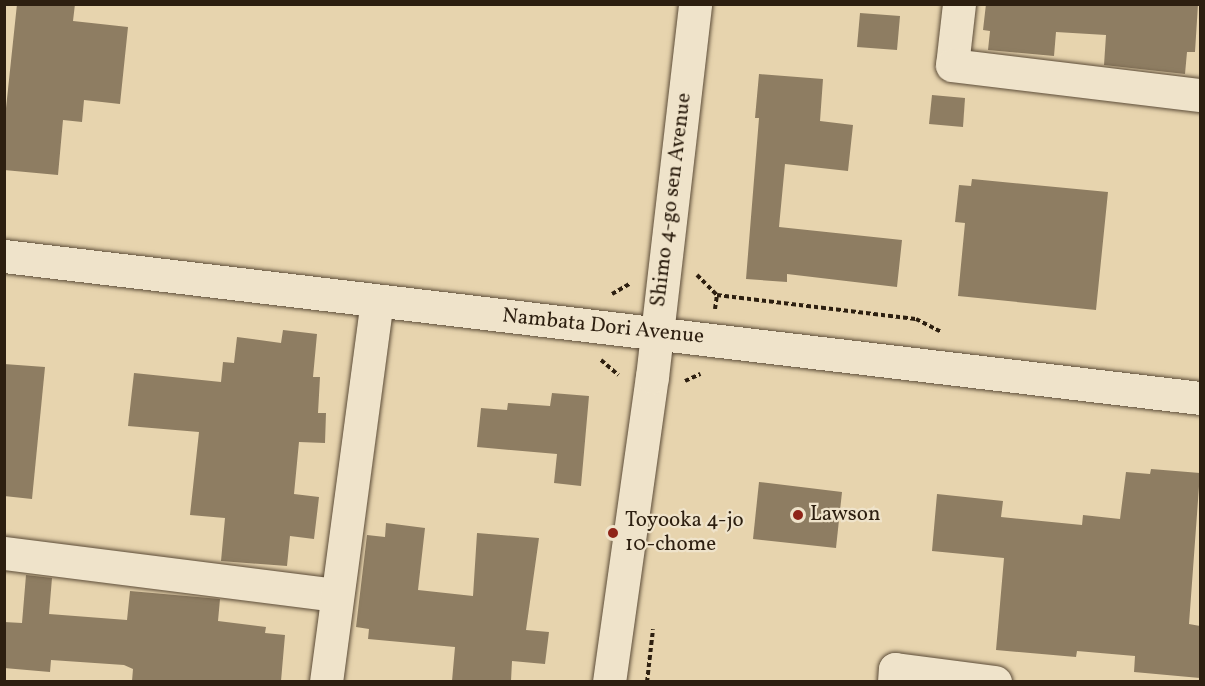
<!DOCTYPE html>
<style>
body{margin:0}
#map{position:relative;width:1205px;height:686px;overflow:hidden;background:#e7d4ae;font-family:Vollkorn,serif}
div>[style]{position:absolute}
.building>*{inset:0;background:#8e7d62}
.path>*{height:4px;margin-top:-2px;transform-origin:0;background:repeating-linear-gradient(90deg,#2d1f10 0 4.5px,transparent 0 7.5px)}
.roads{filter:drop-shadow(0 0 2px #5c4c38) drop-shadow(0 0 2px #5c4c38)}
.minor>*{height:33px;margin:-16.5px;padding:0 16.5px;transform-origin:16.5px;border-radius:16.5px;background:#efe3ca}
.tertiary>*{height:33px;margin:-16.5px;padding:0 16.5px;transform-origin:16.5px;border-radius:16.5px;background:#efe3ca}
.secondary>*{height:33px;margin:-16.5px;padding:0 16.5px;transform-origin:16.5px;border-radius:16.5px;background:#efe3ca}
.dots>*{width:16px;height:16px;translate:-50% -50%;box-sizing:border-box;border:3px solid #efe3ca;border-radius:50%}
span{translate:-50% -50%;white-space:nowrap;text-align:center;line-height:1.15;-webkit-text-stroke:4.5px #efe3ca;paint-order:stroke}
.street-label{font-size:21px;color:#2d1f10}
.poi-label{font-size:21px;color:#2d1f10}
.left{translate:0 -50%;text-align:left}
.frame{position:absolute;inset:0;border:6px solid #2d1f10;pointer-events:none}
</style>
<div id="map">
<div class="building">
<div style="clip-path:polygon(17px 4px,75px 4px,73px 21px,128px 27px,120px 104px,84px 100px,82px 122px,63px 120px,58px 175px,4px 170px,4px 127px)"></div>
<div style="clip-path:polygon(986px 4px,1198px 4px,1195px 52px,1187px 52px,1185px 74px,1104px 65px,1106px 35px,1056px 32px,1054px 56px,988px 50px,990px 31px,983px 30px)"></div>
<div style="clip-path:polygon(860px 13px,900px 16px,897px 50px,857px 47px)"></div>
<div style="clip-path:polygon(759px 74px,823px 79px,820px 121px,853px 125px,848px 171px,785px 164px,779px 227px,902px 240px,897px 287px,787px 274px,787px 282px,746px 279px,759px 118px,755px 118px)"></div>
<div style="clip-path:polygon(932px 95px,965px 98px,963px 127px,929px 124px)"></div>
<div style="clip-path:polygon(972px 179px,1108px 192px,1096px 310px,958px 296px,965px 223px,955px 222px,959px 185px,971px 186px)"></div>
<div style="clip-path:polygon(283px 330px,317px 334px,313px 377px,320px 377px,318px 413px,326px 413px,325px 443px,299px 442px,294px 494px,319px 497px,314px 539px,290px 536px,287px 566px,221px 561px,225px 518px,190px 515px,199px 432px,128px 426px,134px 373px,221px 382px,223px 362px,234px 363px,237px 337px,281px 343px)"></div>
<div style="clip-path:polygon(4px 364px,45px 367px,32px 499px,4px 496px)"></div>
<div style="clip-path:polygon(552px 393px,589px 396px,581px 486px,554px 483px,557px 454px,477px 447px,481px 408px,507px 410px,508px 403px,550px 406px)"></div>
<div style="clip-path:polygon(1151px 469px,1200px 473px,1189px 624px,1200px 626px,1200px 678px,1134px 672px,1135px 656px,1077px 651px,1076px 657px,996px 650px,1004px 558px,932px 551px,937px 494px,1003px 501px,1001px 517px,1082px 525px,1083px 515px,1120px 519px,1126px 472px,1150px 474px)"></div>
<div style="clip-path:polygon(759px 482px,842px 492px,836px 548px,753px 539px)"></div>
<div style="clip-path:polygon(386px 523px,425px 528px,418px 590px,473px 596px,477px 533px,539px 538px,526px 630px,549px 632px,545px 664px,512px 661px,511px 681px,452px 681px,455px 647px,368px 639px,369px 629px,356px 627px,367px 535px,385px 537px)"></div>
<div style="clip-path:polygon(26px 575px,52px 578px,49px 614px,127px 620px,130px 591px,220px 599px,218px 621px,266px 627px,265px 633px,285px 635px,281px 681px,132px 681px,133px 669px,124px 665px,51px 660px,50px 672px,4px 668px,4px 622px,22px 623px)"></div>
</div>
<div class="path">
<div style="left:697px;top:275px;width:28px;rotate:45deg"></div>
<div style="left:717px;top:295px;width:200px;rotate:6.9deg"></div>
<div style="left:916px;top:319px;width:28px;rotate:27deg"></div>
<div style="left:612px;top:294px;width:20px;rotate:-30deg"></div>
<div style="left:715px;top:309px;width:14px;rotate:-82deg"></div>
<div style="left:601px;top:360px;width:23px;rotate:41deg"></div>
<div style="left:685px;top:381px;width:17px;rotate:-25deg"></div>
<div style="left:647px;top:682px;width:53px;rotate:-83.5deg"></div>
</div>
<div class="roads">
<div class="minor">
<div style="left:959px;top:4px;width:61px;rotate:96.5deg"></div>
<div style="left:952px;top:65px;width:250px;rotate:6.9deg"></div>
<div style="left:4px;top:553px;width:335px;rotate:7.2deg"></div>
<div style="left:326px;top:682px;width:383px;rotate:-82.4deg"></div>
<div style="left:894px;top:682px;width:13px;rotate:-86deg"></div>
<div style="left:895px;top:669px;width:101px;rotate:7.4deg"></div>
</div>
<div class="tertiary">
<div style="left:609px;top:682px;width:308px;rotate:-82deg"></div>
<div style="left:652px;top:377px;width:375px;rotate:-83.4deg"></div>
</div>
<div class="secondary">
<div style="left:4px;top:256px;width:1204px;rotate:6.77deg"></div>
</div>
</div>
<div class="dots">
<div style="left:798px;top:515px;background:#8f2418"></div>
<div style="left:613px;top:533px;background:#8f2418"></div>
</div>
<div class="street-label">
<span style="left:672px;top:200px;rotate:-83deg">Shimo 4-go sen Avenue</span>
<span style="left:603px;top:327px;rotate:6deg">Nambata Dori Avenue</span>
</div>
<div class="poi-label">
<span class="left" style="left:810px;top:515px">Lawson</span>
<span class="left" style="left:625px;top:533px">Toyooka 4-jo<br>10-chome</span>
</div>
<div class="frame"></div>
</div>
